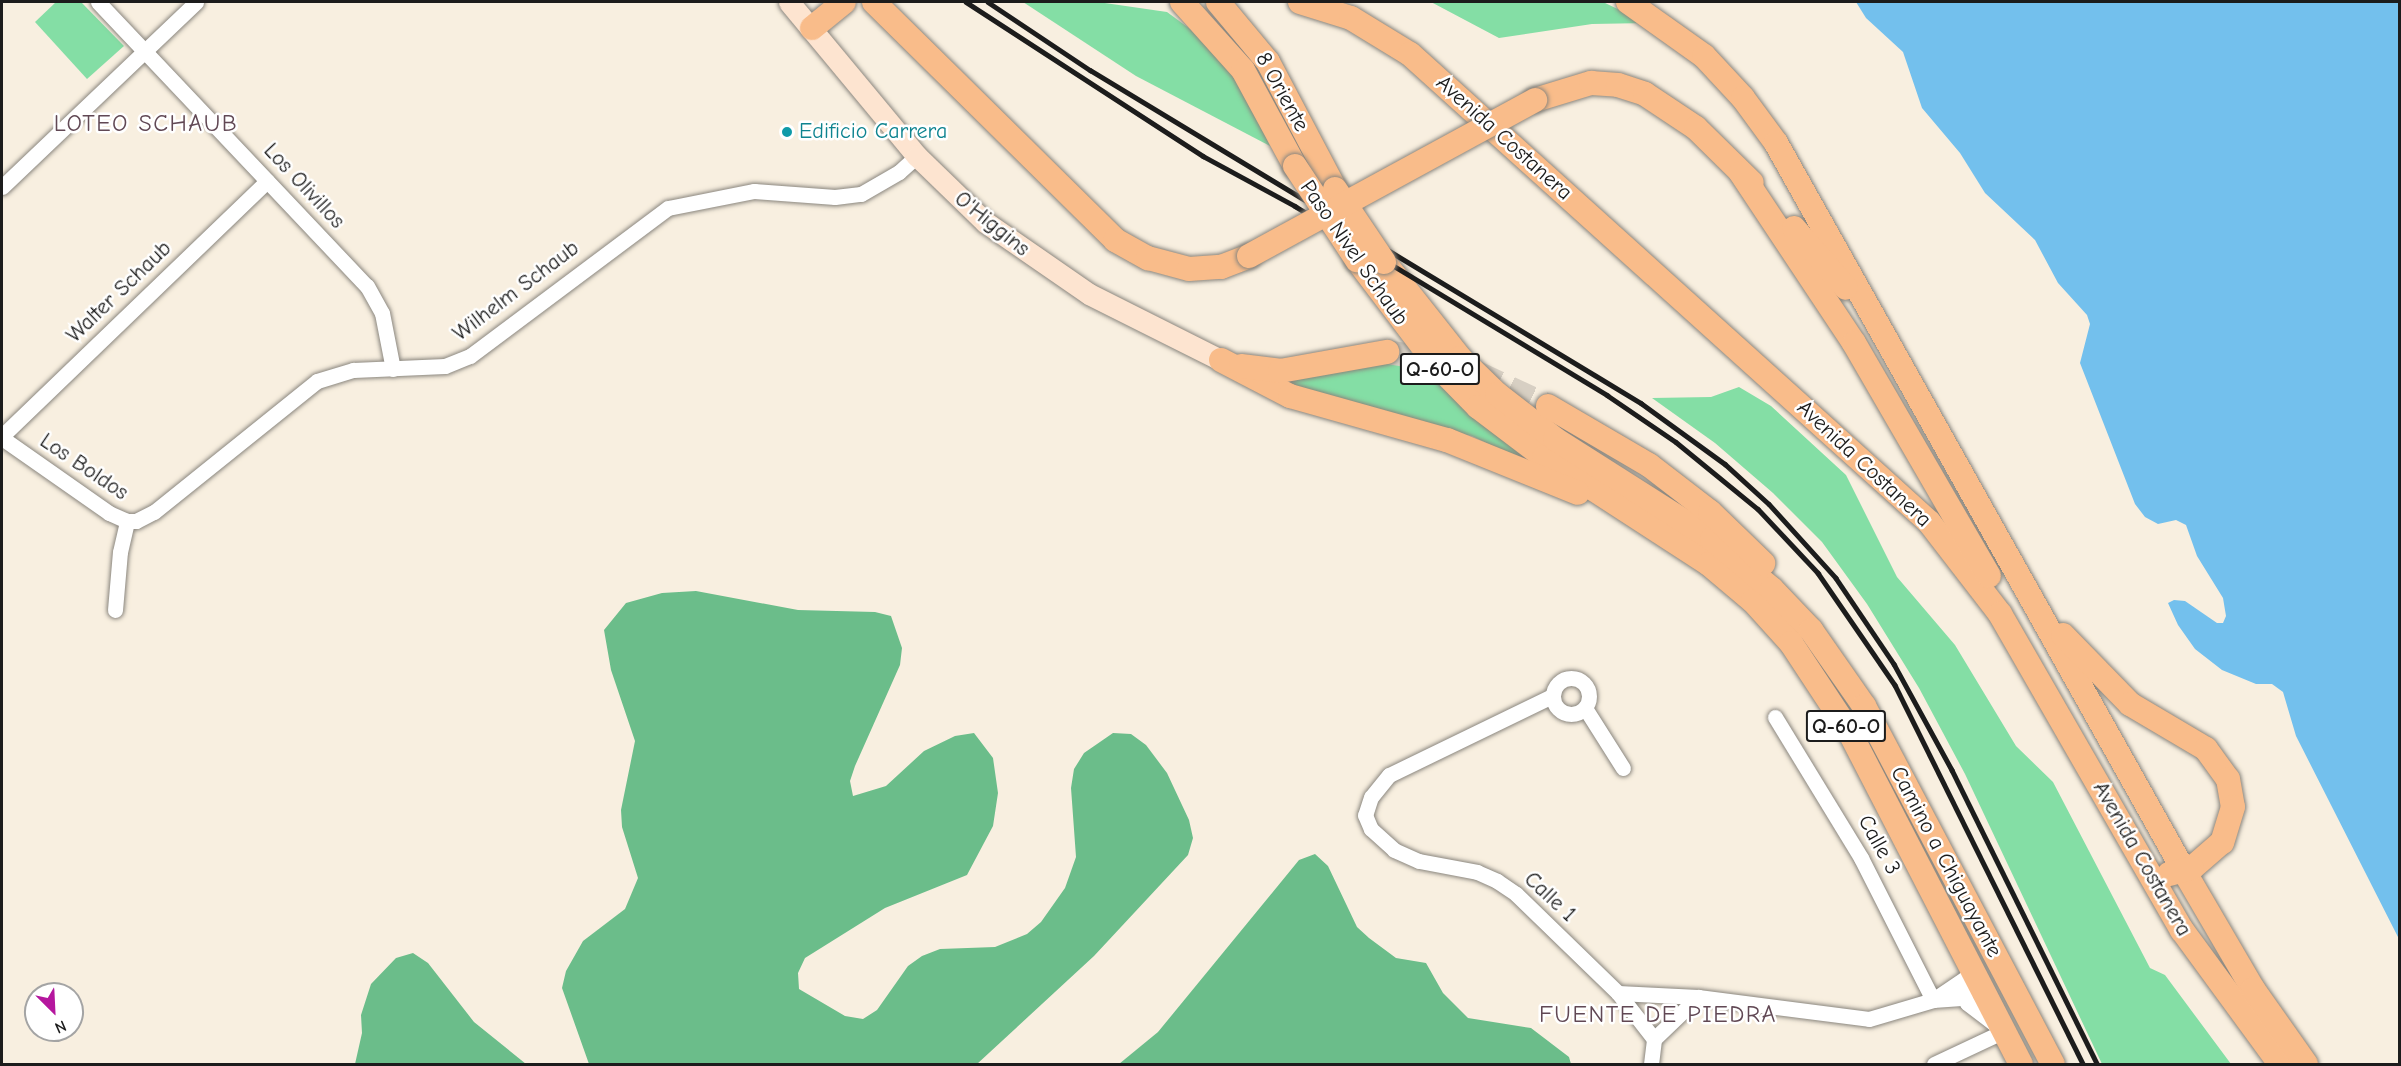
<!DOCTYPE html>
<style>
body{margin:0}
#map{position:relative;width:2401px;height:1066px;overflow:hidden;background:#f8efe0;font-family:"Comic Neue",sans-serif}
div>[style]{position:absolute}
.green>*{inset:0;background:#84dea5}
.forest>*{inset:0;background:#6bbd8a}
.water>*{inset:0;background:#73c0ed}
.primary-tunnel>*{height:24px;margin-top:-12px;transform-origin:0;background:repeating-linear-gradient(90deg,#d7cfc3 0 24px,transparent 0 36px)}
.roads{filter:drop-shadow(0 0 2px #8a867e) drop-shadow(0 0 2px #8a867e)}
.minor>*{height:15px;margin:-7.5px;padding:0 7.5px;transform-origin:7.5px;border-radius:7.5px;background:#fff}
.minor>.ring{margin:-7.5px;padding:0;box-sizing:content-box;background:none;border:15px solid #fff;border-radius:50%}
.secondary>*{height:21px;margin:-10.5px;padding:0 10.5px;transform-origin:10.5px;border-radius:10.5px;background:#fde4d0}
.primary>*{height:24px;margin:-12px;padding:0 12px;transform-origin:12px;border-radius:12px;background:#f9bc8a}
.rail>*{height:4.5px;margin:-2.25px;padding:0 2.25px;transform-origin:2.25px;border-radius:2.25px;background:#1c1c1c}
.bridges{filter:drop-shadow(0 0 2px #8a867e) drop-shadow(0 0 2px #8a867e)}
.primary-bridge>*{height:24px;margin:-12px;padding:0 12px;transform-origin:12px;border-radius:12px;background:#f9bc8a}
.dots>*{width:16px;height:16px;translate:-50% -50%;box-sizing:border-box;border:3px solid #fff;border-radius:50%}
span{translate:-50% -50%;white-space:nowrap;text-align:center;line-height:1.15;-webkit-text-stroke:5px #fff;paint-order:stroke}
.shield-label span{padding:2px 4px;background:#fff;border:2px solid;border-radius:4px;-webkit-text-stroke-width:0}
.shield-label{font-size:21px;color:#1c1c1c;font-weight:700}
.street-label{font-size:22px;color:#1c1c1c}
.culture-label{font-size:22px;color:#0d838f}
.left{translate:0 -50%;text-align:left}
.neighbourhood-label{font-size:24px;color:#614854;letter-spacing:1.5px}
.frame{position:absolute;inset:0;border:3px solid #1c1c1c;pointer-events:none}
.north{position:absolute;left:24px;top:982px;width:60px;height:60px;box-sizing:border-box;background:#fff;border:2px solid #a4a4a4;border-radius:50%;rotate:156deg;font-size:16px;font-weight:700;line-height:24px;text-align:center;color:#1c1c1c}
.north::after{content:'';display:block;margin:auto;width:21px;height:27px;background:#b5179e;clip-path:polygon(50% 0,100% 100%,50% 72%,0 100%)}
</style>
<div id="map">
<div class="green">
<div style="clip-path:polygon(56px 2px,81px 2px,124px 46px,87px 79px,35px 22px)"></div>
<div style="clip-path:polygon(1023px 2px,1098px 2px,1167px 12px,1205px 40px,1238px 74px,1270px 146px,1136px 76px)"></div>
<div style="clip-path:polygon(1431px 2px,1603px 2px,1647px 23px,1592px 24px,1499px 38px)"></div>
<div style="clip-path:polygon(1420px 355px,1531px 462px,1529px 464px,1472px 436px,1414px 424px,1276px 381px,1378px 358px)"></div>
<div style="clip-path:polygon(1739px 387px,1771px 406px,1846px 475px,1897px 577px,1955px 645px,2016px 746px,2053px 782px,2150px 968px,2165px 975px,2231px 1064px,2102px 1064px,1965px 774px,1919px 688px,1867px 604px,1822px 542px,1773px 493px,1715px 443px,1652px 398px,1711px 397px)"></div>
</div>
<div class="forest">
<div style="clip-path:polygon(696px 591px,798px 610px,875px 612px,891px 616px,902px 648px,900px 665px,855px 766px,850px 781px,853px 796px,886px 786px,924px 751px,955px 736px,974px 733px,993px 758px,998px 793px,993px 826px,967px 875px,885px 908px,805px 958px,798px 973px,799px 989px,845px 1016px,863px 1019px,877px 1010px,908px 966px,922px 956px,940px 949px,995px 947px,1027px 934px,1041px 922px,1065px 888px,1076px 857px,1071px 788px,1074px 769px,1084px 753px,1113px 733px,1131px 734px,1146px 745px,1167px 773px,1189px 820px,1193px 838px,1188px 855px,1094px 956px,977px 1064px,589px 1064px,562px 988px,566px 971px,583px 941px,625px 909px,638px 878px,622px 827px,621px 810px,635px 741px,611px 670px,604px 630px,626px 603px,662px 593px)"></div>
<div style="clip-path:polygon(1315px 854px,1328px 866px,1357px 927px,1369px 938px,1396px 958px,1426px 963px,1443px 993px,1468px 1018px,1531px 1028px,1569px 1057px,1571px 1064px,1119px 1064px,1158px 1032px,1299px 860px)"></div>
<div style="clip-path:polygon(413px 953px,428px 963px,474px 1022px,526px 1064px,355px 1064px,362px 1033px,361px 1015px,371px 984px,396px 958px)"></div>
</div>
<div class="water">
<div style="clip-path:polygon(1856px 2px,2399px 2px,2399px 939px,2296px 736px,2283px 692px,2272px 684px,2256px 684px,2222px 670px,2195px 649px,2178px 625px,2168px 603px,2174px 600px,2185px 601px,2217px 623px,2223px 623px,2226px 616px,2223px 598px,2197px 556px,2186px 525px,2176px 520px,2158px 524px,2145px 517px,2135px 504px,2080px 363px,2090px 324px,2087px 315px,2058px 283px,2035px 240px,1985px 193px,1960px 153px,1922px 108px,1903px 52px,1866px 18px)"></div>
</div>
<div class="primary-tunnel">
<div style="left:1387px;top:352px;width:58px;rotate:9deg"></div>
<div style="left:1477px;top:373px;width:78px;rotate:24.9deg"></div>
</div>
<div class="roads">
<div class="minor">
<div style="left:98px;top:2px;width:391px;rotate:46.6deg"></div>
<div style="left:367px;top:286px;width:31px;rotate:61deg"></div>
<div style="left:382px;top:313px;width:57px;rotate:78.9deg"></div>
<div style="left:2px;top:187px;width:268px;rotate:-43.6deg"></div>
<div style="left:2px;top:436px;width:368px;rotate:-43.9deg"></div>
<div style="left:2px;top:438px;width:131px;rotate:35deg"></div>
<div style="left:109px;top:513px;width:20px;rotate:24deg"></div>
<div style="left:127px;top:521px;width:9px"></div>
<div style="left:136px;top:521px;width:20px;rotate:-27deg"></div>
<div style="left:154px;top:512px;width:209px;rotate:-38.8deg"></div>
<div style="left:317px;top:381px;width:38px;rotate:-17deg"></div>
<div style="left:353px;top:370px;width:92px;rotate:-2.5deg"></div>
<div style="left:445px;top:366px;width:27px;rotate:-22deg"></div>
<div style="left:470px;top:356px;width:247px;rotate:-36.8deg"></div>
<div style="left:668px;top:208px;width:88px;rotate:-11.2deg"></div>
<div style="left:754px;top:191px;width:81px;rotate:4.2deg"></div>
<div style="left:835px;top:197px;width:26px;rotate:-7deg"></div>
<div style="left:861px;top:194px;width:44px;rotate:-30.1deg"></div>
<div style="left:899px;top:172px;width:24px;rotate:-42deg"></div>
<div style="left:115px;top:610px;width:58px;rotate:-85.1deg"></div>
<div style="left:120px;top:552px;width:32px;rotate:-77deg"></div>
<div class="ring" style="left:1553px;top:678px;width:21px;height:21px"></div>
<div style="left:1552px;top:696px;width:181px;rotate:154.1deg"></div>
<div style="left:1389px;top:775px;width:28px;rotate:129deg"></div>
<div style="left:1371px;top:797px;width:19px;rotate:108deg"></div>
<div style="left:1365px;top:815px;width:15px;rotate:67deg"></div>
<div style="left:1371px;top:829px;width:31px;rotate:42deg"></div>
<div style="left:1394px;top:850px;width:27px;rotate:24deg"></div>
<div style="left:1419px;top:861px;width:59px;rotate:10.7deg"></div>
<div style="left:1477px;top:872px;width:22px;rotate:24deg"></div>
<div style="left:1497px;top:881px;width:23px;rotate:34deg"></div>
<div style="left:1516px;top:894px;width:142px;rotate:44.1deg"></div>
<div style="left:1618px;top:993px;width:80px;rotate:2.9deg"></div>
<div style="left:1698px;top:997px;width:172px;rotate:7.3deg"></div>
<div style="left:1869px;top:1019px;width:67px;rotate:-16.5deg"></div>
<div style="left:1933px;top:1000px;width:50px;rotate:-34.3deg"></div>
<div style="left:1585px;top:708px;width:71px;rotate:57.7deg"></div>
<div style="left:1775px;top:717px;width:165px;rotate:58.6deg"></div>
<div style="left:1861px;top:858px;width:159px;rotate:63.1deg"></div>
<div style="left:1966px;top:977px;width:16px;rotate:97deg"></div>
<div style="left:1964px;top:993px;width:10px;rotate:73deg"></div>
<div style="left:1967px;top:1003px;width:43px;rotate:37.4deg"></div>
<div style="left:1618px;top:993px;width:58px;rotate:52deg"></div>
<div style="left:1933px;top:1000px;width:32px;rotate:-4deg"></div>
<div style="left:1651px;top:1064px;width:25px;rotate:-83deg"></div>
<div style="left:1654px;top:1039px;width:61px;rotate:-43.7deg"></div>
<div style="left:1934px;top:1064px;width:77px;rotate:-25.2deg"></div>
</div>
<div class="secondary">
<div style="left:789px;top:2px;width:200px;rotate:50.3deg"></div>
<div style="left:917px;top:156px;width:95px;rotate:44.1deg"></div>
<div style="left:985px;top:222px;width:126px;rotate:34.7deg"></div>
<div style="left:1089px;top:294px;width:148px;rotate:26.6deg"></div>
</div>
<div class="primary">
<div style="left:874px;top:2px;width:339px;rotate:44.6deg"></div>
<div style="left:1115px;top:240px;width:38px;rotate:29deg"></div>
<div style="left:1148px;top:258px;width:42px;rotate:15deg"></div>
<div style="left:1189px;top:269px;width:32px;rotate:-4deg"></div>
<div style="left:1221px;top:267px;width:30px;rotate:-21deg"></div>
<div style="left:1182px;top:2px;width:91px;rotate:48.1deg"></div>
<div style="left:1243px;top:70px;width:109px;rotate:61.6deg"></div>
<div style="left:1218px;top:2px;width:78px;rotate:50.2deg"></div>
<div style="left:1268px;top:62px;width:144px;rotate:62.2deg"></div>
<div style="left:1300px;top:2px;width:53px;rotate:17.4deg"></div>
<div style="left:1351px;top:18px;width:69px;rotate:31.4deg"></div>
<div style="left:1410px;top:54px;width:699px;rotate:42.04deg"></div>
<div style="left:1929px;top:522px;width:116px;rotate:52.3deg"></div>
<div style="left:2000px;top:614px;width:365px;rotate:60.1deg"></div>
<div style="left:2182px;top:930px;width:166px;rotate:53.8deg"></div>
<div style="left:1628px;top:2px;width:93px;rotate:35.4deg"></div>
<div style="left:1704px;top:56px;width:57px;rotate:47.1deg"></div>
<div style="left:1743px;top:98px;width:56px;rotate:53.7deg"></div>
<div style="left:1776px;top:143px;width:835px;rotate:60.73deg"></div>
<div style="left:2184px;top:871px;width:137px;rotate:59.7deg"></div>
<div style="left:2253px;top:989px;width:92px;rotate:54.8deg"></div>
<div style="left:812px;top:28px;width:41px;rotate:-39.1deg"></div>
<div style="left:1535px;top:100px;width:59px;rotate:-16.9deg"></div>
<div style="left:1591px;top:83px;width:27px;rotate:4deg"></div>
<div style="left:1618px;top:85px;width:28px;rotate:18deg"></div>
<div style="left:1645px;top:94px;width:61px;rotate:33.7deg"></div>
<div style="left:1696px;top:128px;width:78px;rotate:44.5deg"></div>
<div style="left:1741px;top:173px;width:204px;rotate:56.4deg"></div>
<div style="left:1854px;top:343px;width:269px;rotate:59.9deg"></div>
<div style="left:1794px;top:228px;width:79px;rotate:49.1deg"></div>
<div style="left:1357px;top:260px;width:131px;rotate:52.8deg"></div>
<div style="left:1436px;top:364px;width:60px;rotate:45.7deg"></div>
<div style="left:1478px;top:407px;width:83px;rotate:37.1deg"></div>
<div style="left:1544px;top:457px;width:197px;rotate:33deg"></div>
<div style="left:1709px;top:564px;width:57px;rotate:40.1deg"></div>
<div style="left:1753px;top:601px;width:57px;rotate:47.9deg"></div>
<div style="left:1791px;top:643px;width:105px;rotate:56.6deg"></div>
<div style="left:1849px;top:731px;width:375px;rotate:62.7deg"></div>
<div style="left:1384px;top:262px;width:122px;rotate:51.6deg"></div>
<div style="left:1460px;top:358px;width:52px;rotate:44.2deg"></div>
<div style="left:1497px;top:394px;width:73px;rotate:37.8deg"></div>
<div style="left:1555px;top:439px;width:186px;rotate:32.5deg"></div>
<div style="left:1712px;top:539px;width:78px;rotate:39.8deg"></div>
<div style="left:1772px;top:589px;width:57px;rotate:46.4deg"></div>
<div style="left:1811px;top:630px;width:93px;rotate:55.1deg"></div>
<div style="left:1864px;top:706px;width:405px;rotate:62.2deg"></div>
<div style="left:1221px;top:360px;width:78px;rotate:27.6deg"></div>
<div style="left:1290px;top:396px;width:163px;rotate:15.7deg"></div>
<div style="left:1447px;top:440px;width:141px;rotate:22deg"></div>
<div style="left:1241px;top:366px;width:39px;rotate:7deg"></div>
<div style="left:1280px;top:371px;width:109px;rotate:-10.1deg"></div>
<div style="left:1548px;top:406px;width:117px;rotate:30.3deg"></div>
<div style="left:1649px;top:465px;width:77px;rotate:37.6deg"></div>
<div style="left:1710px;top:512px;width:74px;rotate:43.9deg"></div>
<div style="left:2063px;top:635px;width:96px;rotate:45.8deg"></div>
<div style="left:2130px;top:704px;width:88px;rotate:30.6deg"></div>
<div style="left:2206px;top:749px;width:37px;rotate:54deg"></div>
<div style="left:2228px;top:779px;width:28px;rotate:80deg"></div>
<div style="left:2233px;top:807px;width:37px;rotate:107deg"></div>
<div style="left:2222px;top:842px;width:40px;rotate:139deg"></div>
<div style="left:2192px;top:868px;width:24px;rotate:165deg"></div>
</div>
</div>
<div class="rail">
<div style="left:966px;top:2px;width:283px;rotate:33deg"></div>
<div style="left:1203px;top:156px;width:105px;rotate:28.5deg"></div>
<div style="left:1295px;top:206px;width:365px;rotate:31.2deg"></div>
<div style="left:1607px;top:395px;width:83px;rotate:34.3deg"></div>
<div style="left:1676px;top:442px;width:106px;rotate:39.3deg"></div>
<div style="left:1758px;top:509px;width:88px;rotate:46.8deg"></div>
<div style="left:1818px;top:573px;width:136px;rotate:55.5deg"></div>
<div style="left:1895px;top:685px;width:423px;rotate:63.6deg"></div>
<div style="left:988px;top:2px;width:123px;rotate:33.7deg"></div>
<div style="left:1090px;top:70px;width:644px;rotate:31.15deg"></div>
<div style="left:1641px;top:403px;width:104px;rotate:36deg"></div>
<div style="left:1725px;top:464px;width:59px;rotate:42.3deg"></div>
<div style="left:1769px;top:504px;width:100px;rotate:47.8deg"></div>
<div style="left:1836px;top:578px;width:104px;rotate:56deg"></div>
<div style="left:1894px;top:664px;width:121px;rotate:61.3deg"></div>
<div style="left:1952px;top:770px;width:328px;rotate:63.7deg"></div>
</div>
<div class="bridges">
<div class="primary-bridge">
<div style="left:1295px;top:166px;width:113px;rotate:56.6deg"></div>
<div style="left:1335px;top:189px;width:88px;rotate:56.1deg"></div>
<div style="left:1249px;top:256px;width:326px;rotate:-28.6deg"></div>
</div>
</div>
<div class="dots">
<div style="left:787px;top:132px;background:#0f9aa8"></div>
</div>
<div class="shield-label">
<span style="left:1440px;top:369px">Q-60-O</span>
<span style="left:1846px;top:726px">Q-60-O</span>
</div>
<div class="street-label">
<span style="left:1282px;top:92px;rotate:61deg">8 Oriente</span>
<span style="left:1504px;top:138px;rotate:42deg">Avenida Costanera</span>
<span style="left:304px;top:186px;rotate:47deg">Los Olivillos</span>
<span style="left:992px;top:224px;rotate:39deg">O'Higgins</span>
<span style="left:1354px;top:253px;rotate:55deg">Paso Nivel Schaub</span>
<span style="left:516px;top:291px;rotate:-37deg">Wilhelm Schaub</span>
<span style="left:119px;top:292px;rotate:-44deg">Walter Schaub</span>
<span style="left:1864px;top:464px;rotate:43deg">Avenida Costanera</span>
<span style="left:84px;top:467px;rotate:34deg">Los Boldos</span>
<span style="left:1879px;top:845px;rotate:61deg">Calle 3</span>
<span style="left:2142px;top:859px;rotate:60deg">Avenida Costanera</span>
<span style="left:1946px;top:862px;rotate:62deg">Camino a Chiguayante</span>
<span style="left:1550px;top:897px;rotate:43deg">Calle 1</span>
</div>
<div class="culture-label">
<span class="left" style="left:799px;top:132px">Edificio Carrera</span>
</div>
<div class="neighbourhood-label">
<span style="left:146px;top:124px">LOTEO SCHAUB</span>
<span style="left:1658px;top:1015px">FUENTE DE PIEDRA</span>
</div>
<div class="frame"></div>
<div class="north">N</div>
</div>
